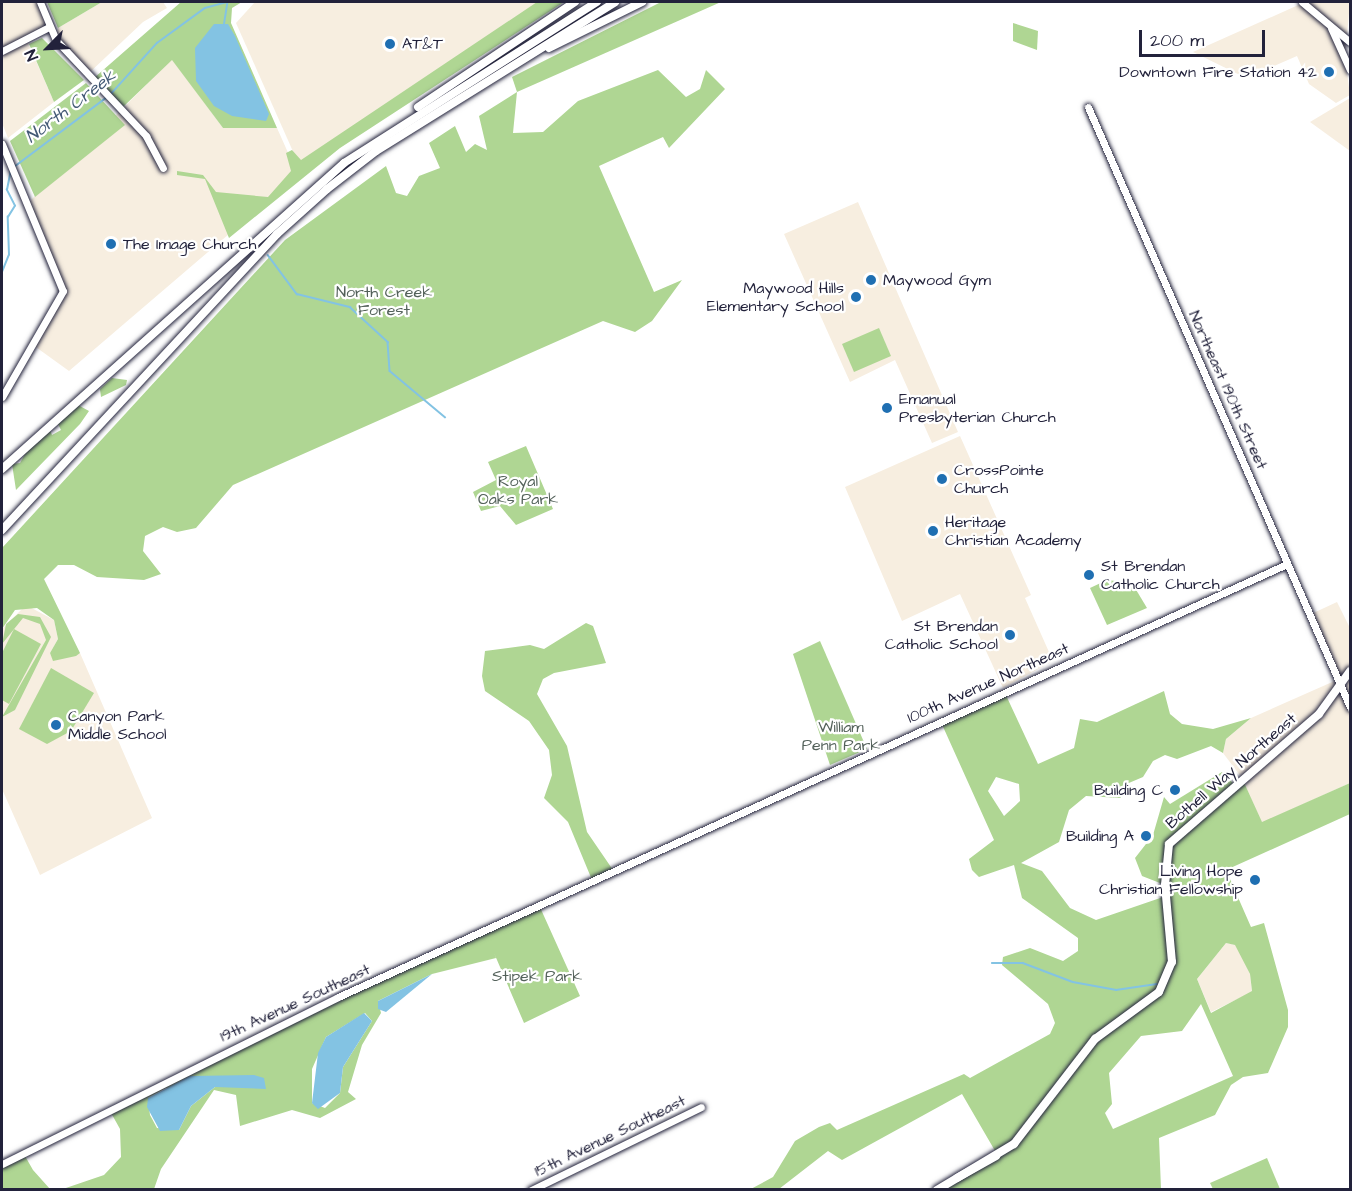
<!DOCTYPE html>
<style>
body{margin:0}
#map{position:relative;width:1352px;height:1191px;overflow:hidden;background:#fff;font-family:"Architects Daughter",sans-serif}
div>[style]{position:absolute}
.built>*{inset:0;background:#f7eee0}
.green>*{inset:0;background:#afd693}
.water>*{inset:0;background:#83c3e3}
.stream>*{height:1.5px;margin:-0.75px;padding:0 0.75px;transform-origin:0.75px;border-radius:0.75px;background:#83c3e3}
.roads{filter:drop-shadow(0 0 2px #22223b) drop-shadow(0 0 2px #22223b)}
.secondary>*{height:7px;margin:-3.5px;padding:0 3.5px;transform-origin:3.5px;border-radius:3.5px;background:#fff}
.primary>*{height:8px;margin:-4px;padding:0 4px;transform-origin:4px;border-radius:4px;background:#fff}
.highway>*{height:8px;margin:-4px;padding:0 4px;transform-origin:4px;border-radius:4px;background:#fff}
.dots>*{width:16px;height:16px;translate:-50% -50%;box-sizing:border-box;border:3px solid #fff;border-radius:50%}
span{translate:-50% -50%;white-space:nowrap;text-align:center;line-height:1.15;-webkit-text-stroke:4.5px #fff;paint-order:stroke}
.poi-label{font-size:16px;color:#22223b}
.left{translate:0 -50%;text-align:left}
.right{translate:-100% -50%;text-align:right}
.park-label{font-size:16px;color:#53615a}
.street-label{font-size:16px;color:#22223b}
.water-label{font-size:18px;color:#445a76;font-style:italic}
.frame{position:absolute;inset:0;border:3px solid #22223b;pointer-events:none}
.north{position:absolute;left:18px;top:18px;width:60px;height:60px;-webkit-text-stroke:4px #fff;paint-order:stroke;rotate:246deg;font-size:16px;font-weight:700;line-height:24px;text-align:center;color:#22223b}
.north::after{content:'';display:block;margin:auto;width:21px;height:27px;background:#22223b;clip-path:polygon(50% 0,100% 100%,50% 72%,0 100%)}
.scale{position:absolute;left:1139px;top:30px;width:126px;height:27px;box-sizing:border-box;border:3px solid #22223b;border-top:0;padding-left:8px;font-size:18px;line-height:21px;white-space:nowrap;color:#22223b;-webkit-text-stroke:4px #fff;paint-order:stroke}
</style>
<div id="map">
<div class="built">
<div style="clip-path:polygon(2px 2px,38px 2px,46px 26px,25px 36px,54px 102px,8px 138px,2px 123px)"></div>
<div style="clip-path:polygon(102px 2px,163px 2px,167px 8px,143px 22px,88px 74px,56px 40px,58px 28px)"></div>
<div style="clip-path:polygon(255px 2px,547px 2px,299px 165px,236px 23px)"></div>
<div style="clip-path:polygon(1305px 2px,1350px 2px,1345px 57px,1350px 95px,1336px 103px,1309px 84px,1297px 56px,1246px 78px,1193px 52px)"></div>
<div style="clip-path:polygon(172px 59px,223px 128px,277px 128px,298px 175px,69px 371px,33px 345px,63px 296px,28px 203px)"></div>
<div style="clip-path:polygon(1350px 98px,1350px 151px,1310px 122px)"></div>
<div style="clip-path:polygon(858px 202px,958px 432px,932px 443px,895px 360px,850px 382px,784px 234px)"></div>
<div style="clip-path:polygon(960px 436px,1031px 595px,1025px 598px,1053px 661px,1003px 688px,960px 594px,902px 621px,845px 487px)"></div>
<div style="clip-path:polygon(1337px 602px,1350px 628px,1350px 783px,1262px 823px,1242px 778px,1223px 753px,1226px 739px,1251px 718px,1339px 679px,1309px 615px)"></div>
<div style="clip-path:polygon(26px 605px,54px 620px,58px 639px,50px 653px,54px 660px,80px 653px,152px 818px,40px 875px,2px 789px,2px 629px)"></div>
<div style="clip-path:polygon(1226px 943px,1236px 945px,1250px 974px,1252px 992px,1211px 1012px,1197px 979px)"></div>
</div>
<div class="green">
<div style="clip-path:polygon(47px 2px,102px 2px,58px 28px)"></div>
<div style="clip-path:polygon(181px 2px,242px 2px,232px 8px,231px 23px,277px 128px,223px 128px,172px 60px,122px 108px,94px 78px)"></div>
<div style="clip-path:polygon(537px 2px,564px 2px,340px 148px,229px 238px,205px 179px,177px 175px,177px 171px,203px 175px,216px 192px,268px 197px,291px 171px,286px 153px,292px 150px,301px 160px)"></div>
<div style="clip-path:polygon(661px 2px,721px 2px,517px 92px,513px 133px,543px 132px,578px 101px,658px 70px,686px 97px,700px 89px,706px 70px,725px 89px,669px 148px,663px 137px,599px 166px,654px 292px,682px 280px,652px 321px,635px 332px,603px 321px,233px 485px,196px 528px,177px 532px,163px 527px,145px 536px,143px 551px,161px 574px,144px 580px,97px 577px,74px 565px,58px 565px,44px 579px,80px 653px,76px 656px,53px 661px,50px 653px,58px 639px,54px 620px,37px 608px,15px 610px,2px 629px,2px 548px,285px 240px,386px 166px,396px 193px,407px 196px,419px 176px,440px 168px,429px 143px,455px 126px,466px 152px,475px 144px,487px 150px,479px 116px,517px 92px,512px 77px)"></div>
<div style="clip-path:polygon(1013px 23px,1038px 31px,1037px 50px,1013px 41px)"></div>
<div style="clip-path:polygon(42px 38px,84px 80px,54px 102px,29px 44px)"></div>
<div style="clip-path:polygon(86px 83px,125px 125px,35px 197px,10px 141px)"></div>
<div style="clip-path:polygon(879px 328px,891px 356px,854px 372px,842px 344px)"></div>
<div style="clip-path:polygon(112px 378px,127px 380px,126px 385px,101px 397px,100px 389px)"></div>
<div style="clip-path:polygon(78px 405px,89px 411px,80px 424px,16px 490px,12px 464px,20px 463px,30px 445px,50px 430px,52px 435px,61px 430px,58px 424px)"></div>
<div style="clip-path:polygon(526px 446px,553px 509px,516px 525px,500px 506px,481px 511px,473px 492px,496px 480px,488px 462px)"></div>
<div style="clip-path:polygon(1107px 580px,1132px 583px,1147px 608px,1107px 625px,1090px 588px)"></div>
<div style="clip-path:polygon(18px 614px,40px 617px,51px 637px,15px 710px,2px 717px,46px 640px,40px 624px,23px 618px,2px 644px,6px 624px)"></div>
<div style="clip-path:polygon(586px 623px,593px 626px,606px 663px,554px 673px,543px 679px,537px 694px,567px 746px,587px 832px,613px 870px,592px 880px,568px 822px,544px 798px,552px 775px,549px 750px,529px 721px,485px 691px,482px 676px,485px 651px,530px 645px,544px 649px)"></div>
<div style="clip-path:polygon(14px 629px,41px 644px,9px 704px,2px 700px,2px 653px)"></div>
<div style="clip-path:polygon(820px 641px,867px 749px,830px 765px,793px 654px)"></div>
<div style="clip-path:polygon(51px 668px,94px 693px,71px 731px,47px 744px,19px 729px)"></div>
<div style="clip-path:polygon(evenodd,1004px 691px,1038px 764px,1074px 748px,1080px 719px,1097px 722px,1164px 691px,1170px 714px,1182px 724px,1213px 729px,1251px 718px,1226px 739px,1223px 753px,1211px 746px,1177px 759px,1165px 755px,1153px 761px,1143px 777px,1117px 788px,1121px 798px,1086px 796px,1069px 810px,1059px 842px,1021px 863px,1042px 871px,1070px 908px,1096px 920px,1166px 896px,1165px 885px,1142px 876px,1135px 858px,1153px 835px,1164px 797px,1170px 804px,1222px 772px,1234px 784px,1242px 778px,1262px 822px,1350px 783px,1350px 814px,1226px 870px,1251px 927px,1264px 923px,1288px 1010px,1288px 1027px,1268px 1073px,1243px 1077px,1231px 1085px,1215px 1115px,1159px 1138px,1161px 1189px,937px 1189px,998px 1156px,962px 1094px,842px 1160px,828px 1151px,779px 1189px,749px 1190px,773px 1177px,795px 1141px,819px 1127px,830px 1123px,837px 1130px,964px 1074px,970px 1078px,1050px 1034px,1055px 1023px,1048px 1004px,1002px 965px,1003px 957px,1030px 948px,1063px 961px,1078px 951px,1078px 938px,1022px 898px,1014px 865px,979px 877px,972px 870px,969px 859px,994px 840px,940px 720px,1004px 691px,996px 777px,1019px 784px,1020px 801px,1004px 816px,988px 791px,996px 777px,1004px 691px,1226px 943px,1235px 945px,1250px 974px,1252px 991px,1211px 1013px,1197px 979px,1226px 943px,1004px 691px,1201px 1004px,1233px 1076px,1113px 1129px,1105px 1113px,1112px 1104px,1109px 1073px,1141px 1036px,1182px 1031px,1201px 1004px)"></div>
<div style="clip-path:polygon(evenodd,539px 905px,580px 996px,524px 1023px,494px 953px,496px 958px,432px 974px,378px 1001px,381px 1013px,362px 1045px,348px 1092px,356px 1099px,320px 1118px,292px 1110px,240px 1126px,236px 1095px,214px 1090px,161px 1169px,154px 1189px,60px 1190px,104px 1175px,121px 1157px,120px 1129px,110px 1111px,265px 1032px,539px 905px,365px 1013px,372px 1021px,343px 1067px,340px 1093px,325px 1108px,312px 1103px,312px 1069px,326px 1037px,365px 1013px,539px 905px,267px 1084px,215px 1087px,191px 1106px,179px 1130px,157px 1128px,150px 1115px,148px 1098px,166px 1088px,267px 1084px)"></div>
<div style="clip-path:polygon(25px 1156px,33px 1170px,50px 1189px,2px 1190px,2px 1168px)"></div>
<div style="clip-path:polygon(1267px 1158px,1280px 1189px,1213px 1189px,1210px 1183px)"></div>
</div>
<div class="water">
<div style="clip-path:polygon(214px 24px,228px 24px,235px 36px,269px 114px,266px 121px,232px 116px,214px 106px,196px 81px,195px 48px)"></div>
<div style="clip-path:polygon(432px 974px,386px 1012px,378px 1009px,378px 1001px)"></div>
<div style="clip-path:polygon(364px 1013px,372px 1021px,343px 1067px,340px 1093px,318px 1109px,312px 1103px,318px 1053px,326px 1037px)"></div>
<div style="clip-path:polygon(254px 1075px,264px 1078px,266px 1089px,215px 1087px,191px 1106px,179px 1130px,160px 1131px,147px 1107px,148px 1098px,190px 1076px)"></div>
</div>
<div class="stream">
<div style="left:224px;top:24px;width:20px;rotate:-81deg"></div>
<div style="left:110px;top:95px;width:70px;rotate:-47.9deg"></div>
<div style="left:157px;top:43px;width:59px;rotate:-36.1deg"></div>
<div style="left:205px;top:8px;width:24px;rotate:-15deg"></div>
<div style="left:14px;top:167px;width:115px;rotate:-36.9deg"></div>
<div style="left:268px;top:255px;width:49px;rotate:53.4deg"></div>
<div style="left:297px;top:294px;width:55px;rotate:13.8deg"></div>
<div style="left:350px;top:307px;width:52px;rotate:42.6deg"></div>
<div style="left:388px;top:342px;width:29px;rotate:86deg"></div>
<div style="left:390px;top:371px;width:72px;rotate:39.9deg"></div>
<div style="left:2px;top:272px;width:18px;rotate:-68deg"></div>
<div style="left:9px;top:255px;width:38px;rotate:-92deg"></div>
<div style="left:8px;top:217px;width:13px;rotate:-58deg"></div>
<div style="left:15px;top:206px;width:18px;rotate:-117deg"></div>
<div style="left:7px;top:190px;width:20px;rotate:-79deg"></div>
<div style="left:992px;top:963px;width:31px"></div>
<div style="left:1023px;top:963px;width:53px;rotate:20.8deg"></div>
<div style="left:1073px;top:982px;width:44px;rotate:10.5deg"></div>
<div style="left:1116px;top:990px;width:41px;rotate:-8.3deg"></div>
</div>
<div class="roads">
<div class="secondary">
<div style="left:40px;top:2px;width:41px;rotate:67.2deg"></div>
<div style="left:56px;top:40px;width:132px;rotate:46.8deg"></div>
<div style="left:146px;top:136px;width:36px;rotate:62deg"></div>
<div style="left:1302px;top:2px;width:62px;rotate:39.8deg"></div>
<div style="left:1331px;top:28px;width:46px;rotate:65.7deg"></div>
<div style="left:2px;top:51px;width:53px;rotate:-27.1deg"></div>
<div style="left:1088px;top:107px;width:655px;rotate:66.41deg"></div>
<div style="left:2px;top:144px;width:159px;rotate:67.5deg"></div>
<div style="left:63px;top:291px;width:122px;rotate:119.9deg"></div>
<div style="left:2px;top:1164px;width:375px;rotate:-26.4deg"></div>
<div style="left:338px;top:997px;width:1043px;rotate:-24.53deg"></div>
<div style="left:531px;top:1190px;width:189px;rotate:-26deg"></div>
</div>
<div class="primary">
<div style="left:957px;top:1178px;width:45px;rotate:-29.4deg"></div>
<div style="left:937px;top:1190px;width:90px;rotate:-30.9deg"></div>
<div style="left:1014px;top:1144px;width:133px;rotate:-52.4deg"></div>
<div style="left:1095px;top:1039px;width:79px;rotate:-36.3deg"></div>
<div style="left:1159px;top:992px;width:33px;rotate:-67deg"></div>
<div style="left:1172px;top:962px;width:77px;rotate:-95.2deg"></div>
<div style="left:1165px;top:885px;width:41px;rotate:-84.4deg"></div>
<div style="left:1169px;top:844px;width:198px;rotate:-40.9deg"></div>
<div style="left:1319px;top:714px;width:53px;rotate:-54.2deg"></div>
</div>
<div class="highway">
<div style="left:549px;top:48px;width:104px;rotate:-26.3deg"></div>
<div style="left:418px;top:107px;width:189px;rotate:-33.8deg"></div>
<div style="left:2px;top:469px;width:459px;rotate:-41.8deg"></div>
<div style="left:344px;top:163px;width:300px;rotate:-32.5deg"></div>
<div style="left:2px;top:530px;width:404px;rotate:-47.1deg"></div>
<div style="left:277px;top:234px;width:67px;rotate:-42deg"></div>
<div style="left:327px;top:189px;width:62px;rotate:-37.8deg"></div>
<div style="left:376px;top:151px;width:282px;rotate:-31.9deg"></div>
</div>
</div>
<div class="dots">
<div style="left:390px;top:44px;background:#1f6fb2"></div>
<div style="left:1329px;top:72px;background:#1f6fb2"></div>
<div style="left:111px;top:244px;background:#1f6fb2"></div>
<div style="left:871px;top:280px;background:#1f6fb2"></div>
<div style="left:856px;top:297px;background:#1f6fb2"></div>
<div style="left:887px;top:408px;background:#1f6fb2"></div>
<div style="left:942px;top:479px;background:#1f6fb2"></div>
<div style="left:933px;top:531px;background:#1f6fb2"></div>
<div style="left:1089px;top:575px;background:#1f6fb2"></div>
<div style="left:1010px;top:635px;background:#1f6fb2"></div>
<div style="left:56px;top:725px;background:#1f6fb2"></div>
<div style="left:1175px;top:790px;background:#1f6fb2"></div>
<div style="left:1146px;top:836px;background:#1f6fb2"></div>
<div style="left:1255px;top:880px;background:#1f6fb2"></div>
</div>
<div class="poi-label">
<span class="left" style="left:402px;top:44px">AT&amp;T</span>
<span class="right" style="left:1317px;top:72px">Downtown Fire Station 42</span>
<span class="left" style="left:123px;top:244px">The Image Church</span>
<span class="left" style="left:883px;top:280px">Maywood Gym</span>
<span class="right" style="left:844px;top:297px">Maywood Hills<br>Elementary School</span>
<span class="left" style="left:899px;top:408px">Emanual<br>Presbyterian Church</span>
<span class="left" style="left:954px;top:479px">CrossPointe<br>Church</span>
<span class="left" style="left:945px;top:531px">Heritage<br>Christian Academy</span>
<span class="left" style="left:1101px;top:575px">St Brendan<br>Catholic Church</span>
<span class="right" style="left:998px;top:635px">St Brendan<br>Catholic School</span>
<span class="left" style="left:68px;top:725px">Canyon Park<br>Middle School</span>
<span class="right" style="left:1163px;top:790px">Building C</span>
<span class="right" style="left:1134px;top:836px">Building A</span>
<span class="right" style="left:1243px;top:880px">Living Hope<br>Christian Fellowship</span>
</div>
<div class="park-label">
<span style="left:384px;top:301px">North Creek<br>Forest</span>
<span style="left:518px;top:490px">Royal<br>Oaks Park</span>
<span style="left:841px;top:736px">William<br>Penn Park</span>
<span style="left:537px;top:976px">Stipek Park</span>
</div>
<div class="street-label">
<span style="left:1228px;top:390px;rotate:66deg">Northeast 190th Street</span>
<span style="left:988px;top:683px;rotate:-24deg">100th Avenue Northeast</span>
<span style="left:1231px;top:771px;rotate:-41deg">Bothell Way Northeast</span>
<span style="left:295px;top:1003px;rotate:-25deg">19th Avenue Southeast</span>
<span style="left:610px;top:1136px;rotate:-26deg">15th Avenue Southeast</span>
</div>
<div class="water-label">
<span style="left:71px;top:107px;rotate:-37deg">North Creek</span>
</div>
<div class="frame"></div>
<div class="north">N</div>
<div class="scale">200 m</div>
</div>
